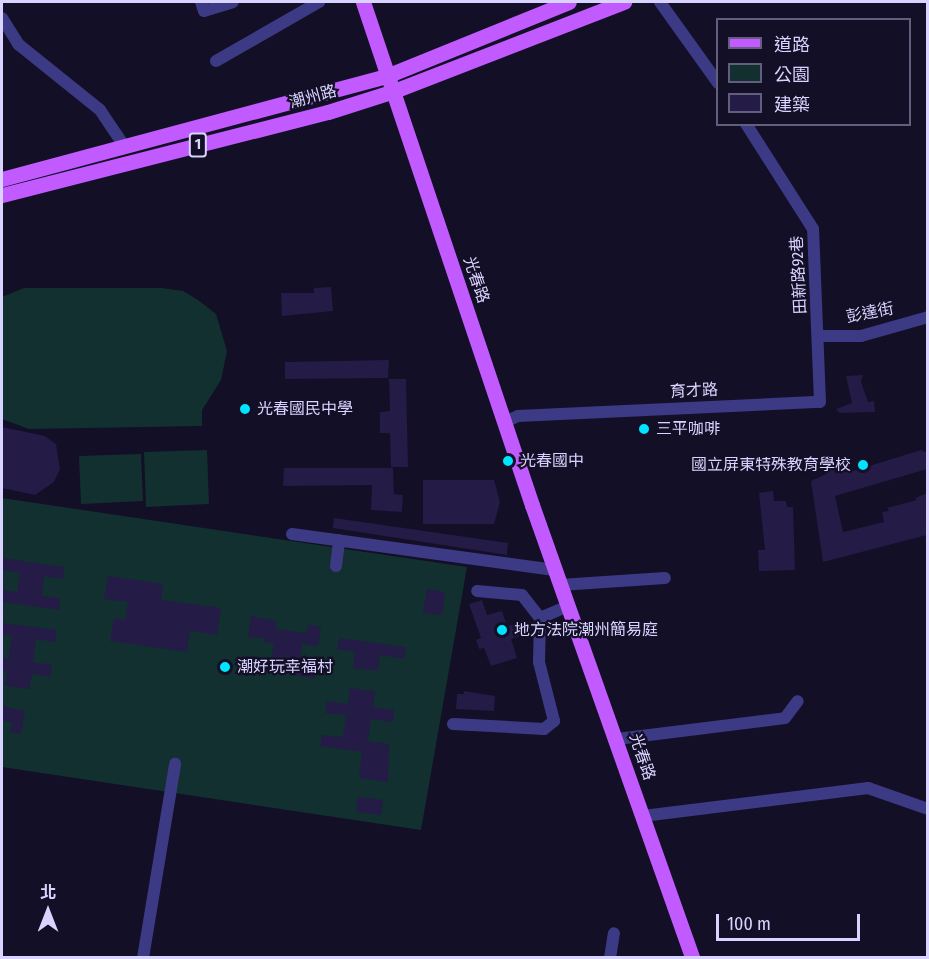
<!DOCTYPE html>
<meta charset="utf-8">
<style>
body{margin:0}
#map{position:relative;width:929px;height:959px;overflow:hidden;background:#130f26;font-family:"Fira Sans Condensed","Noto Sans TC",sans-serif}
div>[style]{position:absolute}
.green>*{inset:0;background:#12302f}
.building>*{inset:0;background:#241b47}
.minor>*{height:12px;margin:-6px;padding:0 6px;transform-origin:6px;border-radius:6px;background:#3d3a85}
.major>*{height:15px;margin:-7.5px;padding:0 7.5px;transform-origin:7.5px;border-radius:7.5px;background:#c25bff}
.dots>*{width:16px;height:16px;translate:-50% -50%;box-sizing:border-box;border:3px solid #130f26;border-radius:50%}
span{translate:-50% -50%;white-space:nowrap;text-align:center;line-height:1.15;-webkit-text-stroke:4.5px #130f26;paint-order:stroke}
.shield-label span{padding:2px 4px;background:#130f26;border:2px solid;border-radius:4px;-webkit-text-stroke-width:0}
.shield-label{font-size:15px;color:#d9d4ff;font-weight:700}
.street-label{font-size:16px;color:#d9d4ff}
.poi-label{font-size:16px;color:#d9d4ff}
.left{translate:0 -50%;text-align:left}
.right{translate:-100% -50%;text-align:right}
.frame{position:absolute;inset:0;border:3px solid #d9d4ff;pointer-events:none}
.legend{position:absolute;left:716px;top:18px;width:195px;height:108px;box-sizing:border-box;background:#130f26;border:2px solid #625e7d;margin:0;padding:8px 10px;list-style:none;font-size:18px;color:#d9d4ff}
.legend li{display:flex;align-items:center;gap:12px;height:30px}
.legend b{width:30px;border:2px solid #625e7d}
.north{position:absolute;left:18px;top:881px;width:60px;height:60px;-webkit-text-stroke:4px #130f26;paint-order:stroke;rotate:0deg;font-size:16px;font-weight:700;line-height:24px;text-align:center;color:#d9d4ff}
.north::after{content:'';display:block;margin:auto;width:21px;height:27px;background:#d9d4ff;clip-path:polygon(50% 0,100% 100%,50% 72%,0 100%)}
.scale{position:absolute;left:716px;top:914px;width:144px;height:27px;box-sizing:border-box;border:3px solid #d9d4ff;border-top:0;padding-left:8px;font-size:18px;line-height:21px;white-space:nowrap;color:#d9d4ff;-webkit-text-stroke:4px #130f26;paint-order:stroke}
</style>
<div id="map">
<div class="green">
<div style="clip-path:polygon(24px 288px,162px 288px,183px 291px,198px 300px,216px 314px,227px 351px,221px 380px,202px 410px,202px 426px,29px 429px,2px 419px,2px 297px)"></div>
<div style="clip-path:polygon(207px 450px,209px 504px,146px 507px,144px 452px)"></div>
<div style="clip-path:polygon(141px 454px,143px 501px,81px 504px,79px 456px)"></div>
<div style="clip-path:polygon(2px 498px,467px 567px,421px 830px,2px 767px)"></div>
</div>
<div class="building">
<div style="clip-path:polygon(331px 287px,333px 311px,282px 316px,281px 293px,314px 293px,314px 288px)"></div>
<div style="clip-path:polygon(389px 360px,388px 378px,285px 379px,285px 362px)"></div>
<div style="clip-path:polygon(863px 375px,861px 382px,868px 402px,874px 401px,875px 412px,840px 413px,836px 409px,852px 403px,846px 376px)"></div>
<div style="clip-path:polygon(389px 379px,406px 379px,408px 467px,391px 467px,390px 433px,380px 433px,380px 412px,390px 411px)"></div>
<div style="clip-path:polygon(2px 427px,45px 436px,56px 444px,60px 469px,54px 482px,35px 495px,2px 488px)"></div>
<div style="clip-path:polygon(921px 450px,927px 453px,927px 469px,835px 496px,843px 532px,884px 522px,882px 512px,889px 511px,887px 508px,917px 500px,915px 498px,927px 493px,927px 535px,823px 562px,811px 481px,826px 474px,824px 466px,838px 463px,841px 472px,850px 472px)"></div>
<div style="clip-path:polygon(284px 468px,393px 468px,394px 494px,403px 495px,402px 512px,371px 510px,372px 485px,283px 486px)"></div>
<div style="clip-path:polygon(423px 480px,494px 480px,500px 502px,494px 524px,423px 524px)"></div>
<div style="clip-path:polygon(773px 491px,774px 501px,786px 501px,787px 507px,793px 507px,795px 570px,759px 571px,758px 550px,765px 550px,759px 493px)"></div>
<div style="clip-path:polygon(334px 518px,508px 543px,507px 555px,333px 528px)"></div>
<div style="clip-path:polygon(2px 558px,64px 567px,63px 579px,44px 576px,42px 596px,60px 598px,59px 610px,2px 602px,2px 590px,17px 592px,20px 573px,2px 570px)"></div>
<div style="clip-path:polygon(108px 576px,163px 584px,161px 600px,221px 608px,217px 635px,190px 631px,187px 652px,110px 641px,114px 618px,125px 620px,128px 602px,104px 599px)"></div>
<div style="clip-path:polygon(427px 589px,445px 592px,442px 615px,423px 613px)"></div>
<div style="clip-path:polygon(482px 600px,487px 615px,502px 611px,507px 626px,522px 622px,526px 634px,511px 639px,517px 658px,491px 666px,484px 648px,479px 649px,476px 640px,481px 638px,469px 604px)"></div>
<div style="clip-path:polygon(251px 616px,277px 621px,276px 629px,307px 633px,308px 625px,321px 627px,318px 646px,302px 644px,300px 661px,317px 664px,315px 678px,244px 668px,246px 656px,271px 660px,274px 644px,264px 642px,265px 638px,248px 637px)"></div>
<div style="clip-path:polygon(2px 623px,57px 630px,55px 642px,36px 639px,33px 662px,52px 665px,50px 677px,32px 674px,29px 689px,5px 686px,7px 671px,2px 670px,2px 658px,8px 659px,12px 636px,2px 635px)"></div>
<div style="clip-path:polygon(339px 638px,406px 647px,404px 659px,380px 655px,378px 671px,353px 668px,355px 652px,337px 649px)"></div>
<div style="clip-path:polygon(350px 688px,375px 691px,373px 707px,394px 710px,393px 722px,371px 719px,368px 741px,389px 744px,388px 782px,359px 778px,362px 752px,320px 746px,322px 735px,343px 737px,346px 715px,325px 713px,327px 701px,348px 704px)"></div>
<div style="clip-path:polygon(464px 691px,495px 696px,494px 711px,456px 709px,457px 694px,464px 694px)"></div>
<div style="clip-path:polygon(2px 706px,25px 711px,21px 734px,10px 732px,12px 722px,2px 720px)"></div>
<div style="clip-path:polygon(358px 797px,383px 800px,381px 815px,356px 812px)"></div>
</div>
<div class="minor">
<div style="left:201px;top:2px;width:9px;rotate:72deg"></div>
<div style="left:204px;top:11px;width:30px;rotate:-17deg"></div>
<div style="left:660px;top:2px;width:100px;rotate:54.4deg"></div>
<div style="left:2px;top:18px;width:31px;rotate:58deg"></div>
<div style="left:18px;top:44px;width:105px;rotate:38.8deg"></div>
<div style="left:100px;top:110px;width:45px;rotate:56deg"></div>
<div style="left:216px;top:61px;width:119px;rotate:-29.8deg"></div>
<div style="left:819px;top:336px;width:42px"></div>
<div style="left:861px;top:336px;width:70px;rotate:-15.8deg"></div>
<div style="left:505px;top:422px;width:14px;rotate:-25deg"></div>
<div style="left:518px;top:416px;width:302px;rotate:-2.7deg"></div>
<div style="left:820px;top:402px;width:173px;rotate:-92.3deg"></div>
<div style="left:813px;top:229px;width:125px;rotate:-122.5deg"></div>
<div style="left:292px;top:534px;width:265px;rotate:7.8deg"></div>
<div style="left:336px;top:566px;width:26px;rotate:-83deg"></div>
<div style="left:560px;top:585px;width:105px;rotate:-3.8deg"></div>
<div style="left:540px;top:618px;width:30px;rotate:-23deg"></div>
<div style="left:453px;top:724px;width:91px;rotate:3.1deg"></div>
<div style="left:544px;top:729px;width:13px;rotate:-39deg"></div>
<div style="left:554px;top:721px;width:61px;rotate:-104.3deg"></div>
<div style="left:539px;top:662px;width:44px;rotate:-88.7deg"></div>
<div style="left:540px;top:618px;width:29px;rotate:-128deg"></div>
<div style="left:522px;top:595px;width:45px;rotate:-174.9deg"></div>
<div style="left:617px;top:739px;width:169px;rotate:-7.1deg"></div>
<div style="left:785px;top:718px;width:21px;rotate:-53deg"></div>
<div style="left:643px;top:816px;width:227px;rotate:-7.1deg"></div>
<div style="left:868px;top:788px;width:64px;rotate:19.3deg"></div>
<div style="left:143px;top:958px;width:197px;rotate:-80.6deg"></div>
<div style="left:610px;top:958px;width:25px;rotate:-81deg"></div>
</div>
<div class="major">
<div style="left:363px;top:2px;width:531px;rotate:71.43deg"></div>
<div style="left:532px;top:505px;width:480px;rotate:70.5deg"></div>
<div style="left:2px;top:179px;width:401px;rotate:-15deg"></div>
<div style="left:389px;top:75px;width:194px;rotate:-22.1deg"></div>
<div style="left:2px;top:195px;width:336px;rotate:-14.3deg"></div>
<div style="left:328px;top:112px;width:69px;rotate:-17.7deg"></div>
<div style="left:394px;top:91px;width:247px;rotate:-21.2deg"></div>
</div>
<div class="dots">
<div style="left:245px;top:409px;background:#00e5ff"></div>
<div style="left:644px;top:429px;background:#00e5ff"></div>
<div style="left:508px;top:461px;background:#00e5ff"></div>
<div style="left:863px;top:465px;background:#00e5ff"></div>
<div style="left:502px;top:630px;background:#00e5ff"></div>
<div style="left:225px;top:667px;background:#00e5ff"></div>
</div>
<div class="shield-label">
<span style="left:198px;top:145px">1</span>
</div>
<div class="street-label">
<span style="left:313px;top:97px;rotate:-15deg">潮州路</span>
<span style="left:799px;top:275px;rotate:-93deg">田新路92巷</span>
<span style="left:476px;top:280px;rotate:71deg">光春路</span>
<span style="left:870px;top:313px;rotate:-11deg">彭達街</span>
<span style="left:694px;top:391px;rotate:-3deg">育才路</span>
<span style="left:642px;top:757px;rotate:71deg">光春路</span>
</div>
<div class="poi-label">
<span class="left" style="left:257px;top:409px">光春國民中學</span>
<span class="left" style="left:656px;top:429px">三平咖啡</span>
<span class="left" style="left:520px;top:461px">光春國中</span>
<span class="right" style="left:851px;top:465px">國立屏東特殊教育學校</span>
<span class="left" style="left:514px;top:630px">地方法院潮州簡易庭</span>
<span class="left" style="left:237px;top:667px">潮好玩幸福村</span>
</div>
<div class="frame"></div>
<ul class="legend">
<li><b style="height:8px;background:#c25bff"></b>道路</li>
<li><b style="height:16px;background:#12302f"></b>公園</li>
<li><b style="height:16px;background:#241b47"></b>建築</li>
</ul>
<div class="north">北</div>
<div class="scale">100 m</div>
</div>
